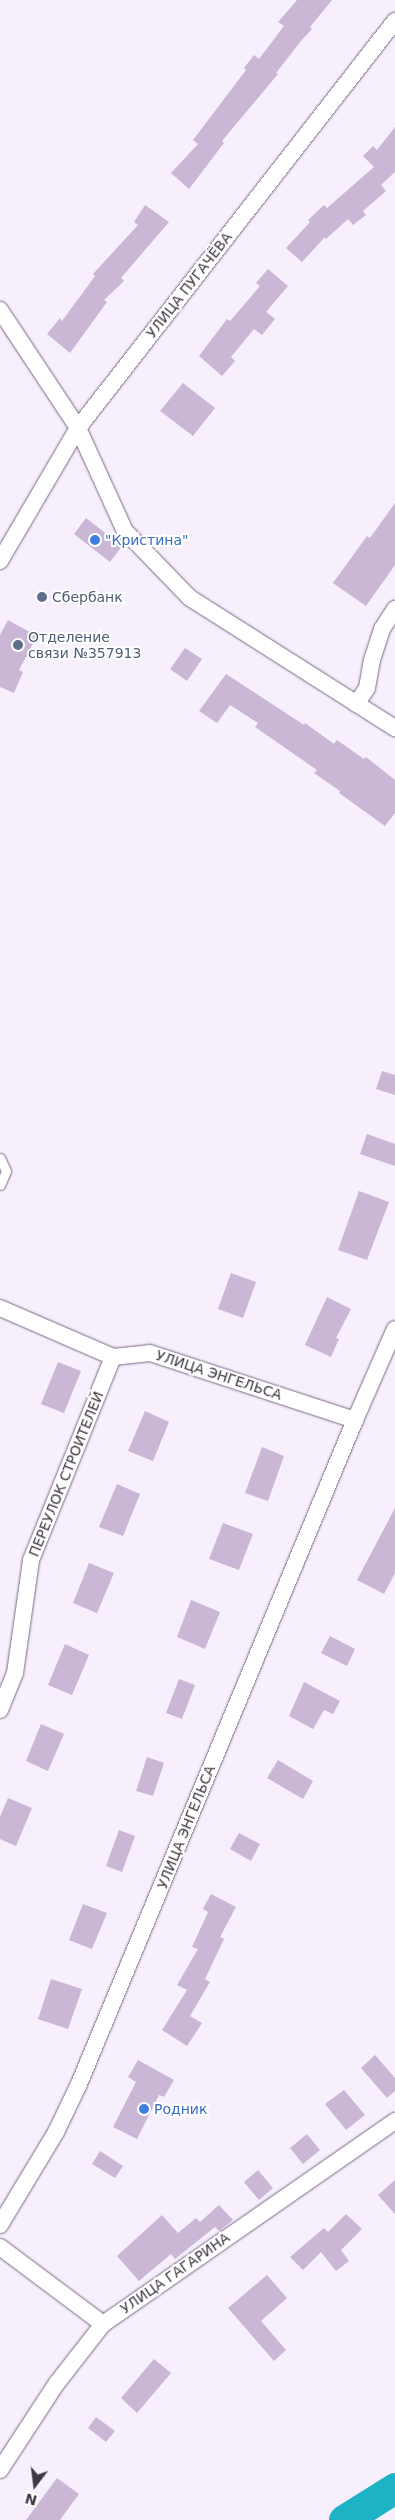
<!DOCTYPE html>
<meta charset="utf-8">
<style>
body{margin:0}
#map{position:relative;width:395px;height:2520px;overflow:hidden;background:#f7effc;font-family:"DejaVu Sans",sans-serif}
div>[style]{position:absolute}
.river>*{height:31px;margin:-15.5px;padding:0 15.5px;transform-origin:15.5px;border-radius:15.5px;background:#1db2c4}
.building>*{inset:0;background:#cab7d6}
.roads{filter:drop-shadow(0 0 1px #7a6985) drop-shadow(0 0 1px #7a6985)}
.lane>*{height:9px;margin:-4.5px;padding:0 4.5px;transform-origin:4.5px;border-radius:4.5px;background:#fff}
.street>*{height:16px;margin:-8px;padding:0 8px;transform-origin:8px;border-radius:8px;background:#fff}
.dots>*{width:14px;height:14px;translate:-50% -50%;box-sizing:border-box;border:2px solid #fff;border-radius:50%}
span{translate:-50% -50%;white-space:nowrap;text-align:center;line-height:1.15;-webkit-text-stroke:4px #fff;paint-order:stroke}
.street-label{font-size:14px;color:#403845}
.shop-label{font-size:14px;color:#366cbe}
.left{translate:0 -50%;text-align:left}
.service-label{font-size:14px;color:#4e5e75}
.north{position:absolute;left:10px;top:2460px;width:50px;height:50px;-webkit-text-stroke:4px #fff;paint-order:stroke;rotate:195deg;font-size:14px;font-weight:700;line-height:20px;text-align:center;color:#403845}
.north::after{content:'';display:block;margin:auto;width:18px;height:22px;background:#403845;clip-path:polygon(50% 0,100% 100%,50% 72%,0 100%)}
</style>
<div id="map">
<div class="river">
<div style="left:344px;top:2520px;width:60px;rotate:-32.1deg"></div>
</div>
<div class="building">
<div style="clip-path:polygon(297px 0,332px 0,310px 27px,312px 29px,301px 41px,276px 73px,278px 74px,222px 141px,224px 143px,189px 189px,171px 173px,198px 144px,193px 140px,246px 70px,244px 68px,254px 55px,259px 59px,284px 26px,278px 22px)"></div>
<div style="clip-path:polygon(395px 127px,395px 172px,381px 185px,386px 191px,363px 211px,366px 215px,353px 225px,348px 219px,326px 239px,325px 237px,302px 262px,286px 248px,310px 222px,308px 220px,324px 205px,327px 208px,374px 167px,363px 156px,373px 146px,377px 150px)"></div>
<div style="clip-path:polygon(145px 205px,169px 222px,121px 278px,124px 281px,104px 300px,107px 302px,70px 353px,47px 334px,60px 318px,62px 321px,95px 276px,93px 274px,138px 225px,134px 222px)"></div>
<div style="clip-path:polygon(268px 269px,288px 286px,266px 312px,275px 319px,262px 335px,254px 329px,231px 357px,235px 361px,222px 376px,199px 356px,227px 319px,230px 321px,260px 286px,256px 283px)"></div>
<div style="clip-path:polygon(183px 383px,215px 408px,193px 436px,160px 411px)"></div>
<div style="clip-path:polygon(395px 503px,395px 565px,366px 606px,333px 583px,367px 536px,370px 538px)"></div>
<div style="clip-path:polygon(86px 518px,122px 546px,110px 562px,74px 534px)"></div>
<div style="clip-path:polygon(8px 620px,37px 636px,19px 670px,23px 672px,14px 693px,0 687px,0 635px)"></div>
<div style="clip-path:polygon(185px 648px,202px 659px,187px 681px,170px 669px)"></div>
<div style="clip-path:polygon(226px 674px,304px 725px,305px 723px,334px 744px,337px 740px,364px 759px,366px 757px,395px 780px,395px 813px,385px 826px,339px 793px,340px 791px,314px 773px,317px 770px,255px 727px,258px 723px,230px 705px,217px 723px,199px 711px)"></div>
<div style="clip-path:polygon(382px 1071px,395px 1075px,395px 1095px,376px 1089px)"></div>
<div style="clip-path:polygon(367px 1134px,395px 1144px,395px 1166px,360px 1154px)"></div>
<div style="clip-path:polygon(359px 1191px,389px 1202px,367px 1260px,338px 1250px)"></div>
<div style="clip-path:polygon(231px 1273px,256px 1282px,243px 1318px,218px 1309px)"></div>
<div style="clip-path:polygon(327px 1297px,351px 1309px,336px 1338px,339px 1339px,331px 1357px,305px 1345px)"></div>
<div style="clip-path:polygon(58px 1362px,81px 1371px,64px 1413px,41px 1404px)"></div>
<div style="clip-path:polygon(145px 1411px,169px 1422px,153px 1461px,128px 1451px)"></div>
<div style="clip-path:polygon(262px 1447px,284px 1456px,268px 1501px,245px 1493px)"></div>
<div style="clip-path:polygon(117px 1484px,140px 1494px,123px 1536px,99px 1527px)"></div>
<div style="clip-path:polygon(395px 1508px,395px 1573px,384px 1594px,357px 1580px)"></div>
<div style="clip-path:polygon(223px 1523px,253px 1534px,239px 1570px,209px 1559px)"></div>
<div style="clip-path:polygon(89px 1563px,114px 1573px,97px 1613px,73px 1603px)"></div>
<div style="clip-path:polygon(191px 1600px,220px 1612px,205px 1649px,177px 1637px)"></div>
<div style="clip-path:polygon(330px 1636px,355px 1649px,347px 1666px,321px 1653px)"></div>
<div style="clip-path:polygon(65px 1644px,89px 1655px,72px 1695px,48px 1685px)"></div>
<div style="clip-path:polygon(179px 1679px,195px 1685px,182px 1719px,166px 1713px)"></div>
<div style="clip-path:polygon(304px 1682px,340px 1701px,333px 1714px,324px 1710px,313px 1729px,289px 1716px)"></div>
<div style="clip-path:polygon(41px 1724px,64px 1734px,48px 1771px,26px 1761px)"></div>
<div style="clip-path:polygon(147px 1757px,164px 1763px,153px 1796px,136px 1791px)"></div>
<div style="clip-path:polygon(278px 1760px,313px 1781px,303px 1799px,267px 1778px)"></div>
<div style="clip-path:polygon(8px 1798px,32px 1808px,16px 1846px,0 1839px,0 1817px)"></div>
<div style="clip-path:polygon(119px 1830px,135px 1836px,122px 1872px,106px 1866px)"></div>
<div style="clip-path:polygon(239px 1833px,260px 1844px,251px 1861px,230px 1849px)"></div>
<div style="clip-path:polygon(211px 1894px,236px 1907px,220px 1937px,224px 1939px,205px 1979px,210px 1982px,190px 2016px,202px 2023px,187px 2046px,162px 2030px,187px 1990px,177px 1985px,198px 1949px,192px 1947px,208px 1912px,203px 1909px)"></div>
<div style="clip-path:polygon(83px 1904px,107px 1913px,92px 1949px,69px 1940px)"></div>
<div style="clip-path:polygon(51px 1979px,82px 1989px,68px 2029px,38px 2019px)"></div>
<div style="clip-path:polygon(375px 2055px,395px 2078px,395px 2091px,387px 2098px,361px 2068px)"></div>
<div style="clip-path:polygon(138px 2060px,174px 2080px,164px 2097px,159px 2095px,137px 2139px,113px 2127px,136px 2082px,128px 2077px)"></div>
<div style="clip-path:polygon(344px 2090px,365px 2115px,346px 2130px,325px 2104px)"></div>
<div style="clip-path:polygon(307px 2134px,320px 2150px,303px 2164px,290px 2148px)"></div>
<div style="clip-path:polygon(100px 2151px,123px 2166px,115px 2178px,92px 2164px)"></div>
<div style="clip-path:polygon(258px 2170px,273px 2188px,259px 2200px,244px 2182px)"></div>
<div style="clip-path:polygon(395px 2180px,395px 2214px,378px 2195px)"></div>
<div style="clip-path:polygon(219px 2205px,233px 2220px,219px 2231px,215px 2227px,175px 2259px,171px 2254px,139px 2281px,117px 2256px,162px 2215px,178px 2233px,196px 2218px,200px 2222px)"></div>
<div style="clip-path:polygon(346px 2214px,362px 2229px,341px 2250px,349px 2261px,336px 2271px,321px 2252px,303px 2270px,290px 2257px,324px 2228px,328px 2232px)"></div>
<div style="clip-path:polygon(267px 2275px,287px 2298px,261px 2321px,286px 2350px,274px 2361px,228px 2308px)"></div>
<div style="clip-path:polygon(154px 2359px,171px 2373px,137px 2413px,121px 2398px)"></div>
<div style="clip-path:polygon(96px 2417px,115px 2431px,106px 2442px,88px 2428px)"></div>
<div style="clip-path:polygon(57px 2478px,79px 2494px,60px 2520px,26px 2520px)"></div>
</div>
<div class="roads">
<div class="lane">
<div style="left:0;top:1158px;width:14px;rotate:65deg"></div>
<div style="left:6px;top:1171px;width:15px;rotate:113deg"></div>
</div>
<div class="street">
<div style="left:0;top:310px;width:141px;rotate:56.5deg"></div>
<div style="left:78px;top:428px;width:113px;rotate:65.5deg"></div>
<div style="left:125px;top:531px;width:93px;rotate:45.9deg"></div>
<div style="left:190px;top:598px;width:243px;rotate:32.4deg"></div>
<div style="left:0;top:561px;width:154px;rotate:-59.6deg"></div>
<div style="left:78px;top:428px;width:516px;rotate:-52.09deg"></div>
<div style="left:356px;top:704px;width:19px;rotate:-55deg"></div>
<div style="left:367px;top:688px;width:28px;rotate:-80deg"></div>
<div style="left:372px;top:660px;width:33px;rotate:-72deg"></div>
<div style="left:382px;top:629px;width:24px;rotate:-57deg"></div>
<div style="left:0;top:1308px;width:123px;rotate:23.4deg"></div>
<div style="left:113px;top:1357px;width:37px;rotate:-6deg"></div>
<div style="left:150px;top:1353px;width:216px;rotate:18.1deg"></div>
<div style="left:0;top:1710px;width:40px;rotate:-68deg"></div>
<div style="left:15px;top:1673px;width:114px;rotate:-81.9deg"></div>
<div style="left:31px;top:1560px;width:219px;rotate:-68deg"></div>
<div style="left:0;top:2225px;width:109px;rotate:-58.9deg"></div>
<div style="left:56px;top:2132px;width:53px;rotate:-64.4deg"></div>
<div style="left:79px;top:2084px;width:719px;rotate:-67.43deg"></div>
<div style="left:355px;top:1420px;width:99px;rotate:-66.3deg"></div>
<div style="left:0;top:2247px;width:129px;rotate:36.8deg"></div>
<div style="left:0;top:2470px;width:104px;rotate:-56.8deg"></div>
<div style="left:57px;top:2383px;width:75px;rotate:-52.1deg"></div>
<div style="left:103px;top:2324px;width:356px;rotate:-34.8deg"></div>
</div>
</div>
<div class="dots">
<div style="left:95px;top:540px;background:#3f7fe0"></div>
<div style="left:42px;top:597px;background:#5c6f8a"></div>
<div style="left:18px;top:645px;background:#5c6f8a"></div>
<div style="left:144px;top:2109px;background:#3f7fe0"></div>
</div>
<div class="street-label">
<span style="left:189px;top:285px;rotate:-52deg">УЛИЦА ПУГАЧЁВА</span>
<span style="left:219px;top:1375px;rotate:18deg">УЛИЦА ЭНГЕЛЬСА</span>
<span style="left:66px;top:1474px;rotate:-68deg">ПЕРЕУЛОК СТРОИТЕЛЕЙ</span>
<span style="left:186px;top:1827px;rotate:-68deg">УЛИЦА ЭНГЕЛЬСА</span>
<span style="left:175px;top:2273px;rotate:-35deg">УЛИЦА ГАГАРИНА</span>
</div>
<div class="shop-label">
<span class="left" style="left:105px;top:540px">"Кристина"</span>
<span class="left" style="left:154px;top:2109px">Родник</span>
</div>
<div class="service-label">
<span class="left" style="left:52px;top:597px">Сбербанк</span>
<span class="left" style="left:28px;top:645px">Отделение<br>связи №357913</span>
</div>
<div class="north">N</div>
</div>
